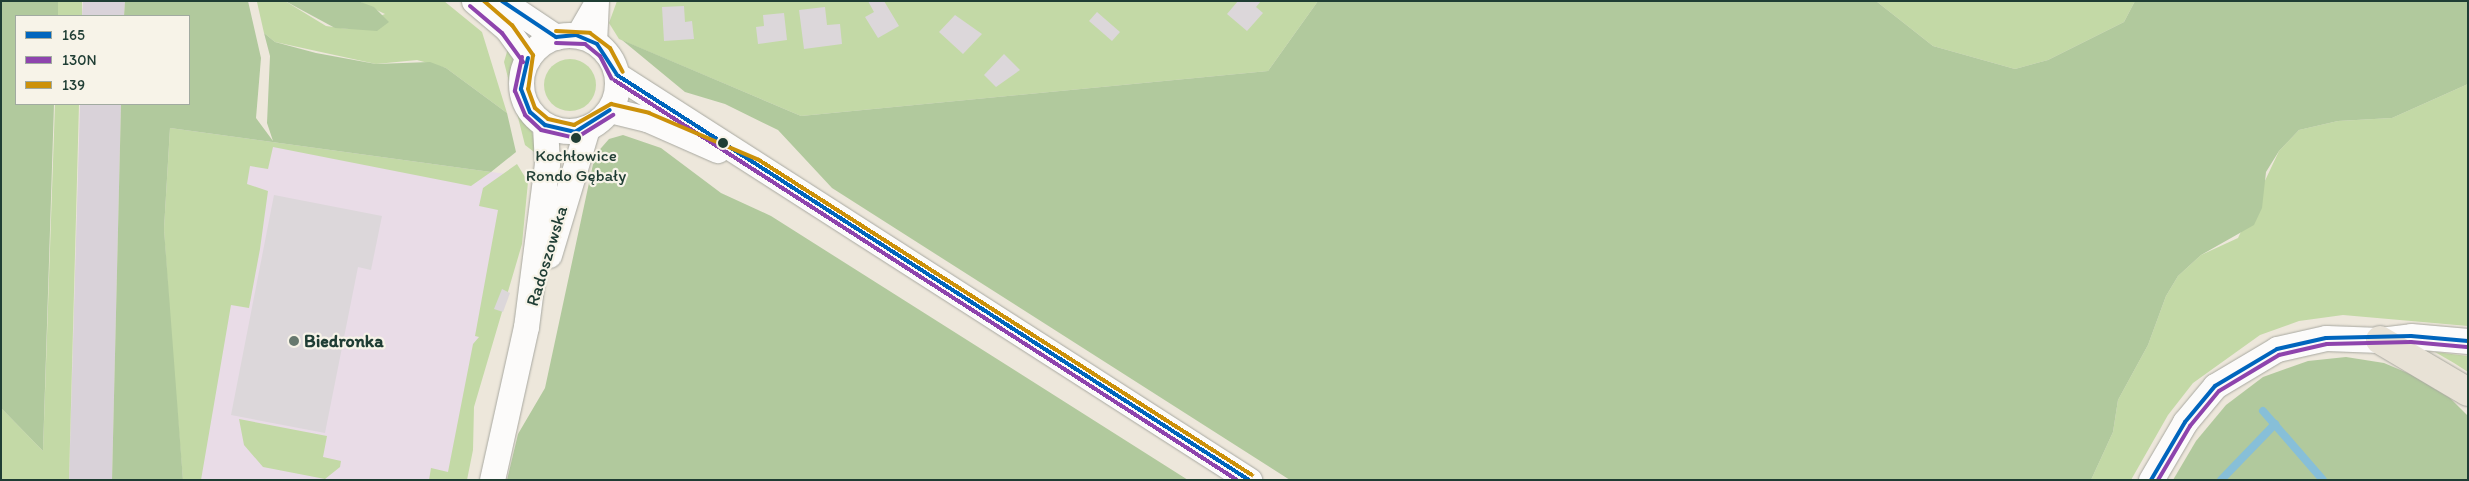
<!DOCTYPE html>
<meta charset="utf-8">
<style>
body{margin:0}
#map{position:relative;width:2469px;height:481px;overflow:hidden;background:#ede7db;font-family:Itim,sans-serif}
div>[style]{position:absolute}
.built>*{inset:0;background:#e9dce7}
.industrial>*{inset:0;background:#d9d2d9}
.green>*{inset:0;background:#c3d9a6}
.round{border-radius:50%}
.forest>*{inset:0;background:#b1c99d}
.stream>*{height:8px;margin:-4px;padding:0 4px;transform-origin:4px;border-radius:4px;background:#87bfd8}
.building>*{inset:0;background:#dcd7da}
.roads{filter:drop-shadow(0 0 1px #a8a8a0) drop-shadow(0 0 1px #a8a8a0)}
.minor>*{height:20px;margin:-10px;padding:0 10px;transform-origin:10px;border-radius:10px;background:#fcfbfa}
.tertiary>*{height:25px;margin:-12.5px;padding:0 12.5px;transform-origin:12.5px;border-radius:12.5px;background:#fcfbfa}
.tertiary>.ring{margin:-12.5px;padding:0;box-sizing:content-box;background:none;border:25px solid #fcfbfa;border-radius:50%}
.motorway>*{height:28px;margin:-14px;padding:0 14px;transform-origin:14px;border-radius:14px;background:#e8e2d6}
.bus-1>*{height:4px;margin:-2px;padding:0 2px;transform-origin:2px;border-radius:2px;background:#0065bd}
.bus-2>*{height:4px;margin:-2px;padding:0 2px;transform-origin:2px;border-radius:2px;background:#8e44ad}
.bus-3>*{height:4px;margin:-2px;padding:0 2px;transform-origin:2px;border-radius:2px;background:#cc910a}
.dots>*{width:14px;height:14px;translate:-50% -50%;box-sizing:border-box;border:2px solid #f7f3e8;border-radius:50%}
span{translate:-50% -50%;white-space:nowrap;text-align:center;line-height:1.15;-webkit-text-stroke:4.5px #f7f3e8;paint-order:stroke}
.bus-label{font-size:17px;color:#1f3d34}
.street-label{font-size:18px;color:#1f3d34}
.poi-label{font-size:18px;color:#1f3d34;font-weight:700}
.left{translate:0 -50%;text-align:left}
.frame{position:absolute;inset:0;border:2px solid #1f3d34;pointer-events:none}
.legend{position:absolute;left:15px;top:15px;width:175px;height:90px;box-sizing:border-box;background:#f7f3e8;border:1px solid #a1aaa0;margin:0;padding:6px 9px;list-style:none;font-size:15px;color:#1f3d34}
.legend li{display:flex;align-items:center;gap:10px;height:25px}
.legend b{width:25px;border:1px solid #a1aaa0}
</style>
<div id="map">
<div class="built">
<div style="clip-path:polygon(170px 128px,513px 175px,448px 480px,183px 480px)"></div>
</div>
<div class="industrial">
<div style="clip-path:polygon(83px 1px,125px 1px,124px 16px,82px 16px)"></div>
<div style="clip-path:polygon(80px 104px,121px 104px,112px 480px,69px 480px)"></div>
</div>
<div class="green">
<div style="clip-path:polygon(58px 1px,82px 1px,82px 16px,58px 16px)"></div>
<div style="clip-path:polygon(285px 1px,326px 26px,348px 29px,385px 14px,358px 1px,444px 1px,482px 32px,507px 113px,446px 68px,417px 60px,376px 64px,275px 42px,264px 33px,257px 2px)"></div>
<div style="clip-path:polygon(617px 1px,1318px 1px,1268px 71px,801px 116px,619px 39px,609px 23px)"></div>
<div style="clip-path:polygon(1876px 1px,2135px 1px,2124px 22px,2048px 60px,2015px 69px,1933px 46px)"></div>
<div style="clip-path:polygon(509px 45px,516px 67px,516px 100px,530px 124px,538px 155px,525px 145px,504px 62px)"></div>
<div class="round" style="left:544px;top:59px;width:52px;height:52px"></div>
<div style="clip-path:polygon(2468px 84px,2468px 326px,2343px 315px,2299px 321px,2260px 335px,2193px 383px,2168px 415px,2131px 480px,2091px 480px,2113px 432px,2118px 400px,2148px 345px,2166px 296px,2178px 276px,2201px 255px,2238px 238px,2279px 151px,2299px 130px,2338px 121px,2392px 118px)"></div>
<div style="clip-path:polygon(55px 104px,79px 104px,69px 480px,1px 480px,1px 408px,43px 451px)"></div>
<div style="clip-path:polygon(170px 128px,491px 172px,471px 186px,273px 147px,268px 169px,250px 166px,247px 184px,268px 191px,260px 249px,249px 308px,231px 305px,201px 480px,183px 480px,172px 350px,164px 229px)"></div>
<div style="clip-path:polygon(517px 164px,528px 182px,522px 244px,474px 407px,473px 450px,467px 480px,429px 480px,431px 468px,448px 472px,473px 344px,479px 337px,475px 336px,498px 210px,479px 206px,483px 188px)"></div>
<div style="clip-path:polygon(2435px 352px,2468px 356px,2468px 372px,2454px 363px)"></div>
<div style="clip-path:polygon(239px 419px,327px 436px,323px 457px,341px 461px,340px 467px,325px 479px,263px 467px,244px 445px)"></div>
</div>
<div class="forest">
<div style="clip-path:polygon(1px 1px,58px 1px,58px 16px,16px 16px,16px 104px,54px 104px,43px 451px,1px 408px)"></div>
<div style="clip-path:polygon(125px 1px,248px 1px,261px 58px,256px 118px,273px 141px,267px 123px,270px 56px,264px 33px,275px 42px,316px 53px,376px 64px,430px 62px,446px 68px,507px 113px,516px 152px,491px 172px,170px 128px,164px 229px,183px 480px,112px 480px,121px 104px,189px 104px,189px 16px,124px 16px)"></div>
<div style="clip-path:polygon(285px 1px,358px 1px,374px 7px,389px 22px,377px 31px,335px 28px)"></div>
<div style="clip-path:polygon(1318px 1px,1876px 1px,1933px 46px,2015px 69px,2048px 60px,2124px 22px,2135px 1px,2468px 1px,2468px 84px,2392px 118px,2338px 121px,2299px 130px,2279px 151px,2266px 172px,2262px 208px,2254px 225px,2201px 255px,2178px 276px,2166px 296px,2148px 345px,2118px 400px,2113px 432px,2091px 480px,1290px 480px,832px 188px,778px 130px,725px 104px,685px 92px,622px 40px,801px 116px,1268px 71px)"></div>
<div style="clip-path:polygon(623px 135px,661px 148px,721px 193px,771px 216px,1188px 480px,507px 480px,518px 434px,545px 388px,595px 155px,609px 139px)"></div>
<div style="clip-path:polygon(2346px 357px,2384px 363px,2410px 374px,2450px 398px,2468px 416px,2468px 480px,2173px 480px,2196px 441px,2226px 405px,2263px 377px,2308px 361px)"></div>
</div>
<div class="stream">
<div style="left:2263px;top:411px;width:91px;rotate:49deg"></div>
<div style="left:2221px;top:480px;width:78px;rotate:-46deg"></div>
</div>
<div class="building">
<div style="clip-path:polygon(868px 1px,884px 1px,899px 26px,878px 38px,865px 17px,874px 12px)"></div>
<div style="clip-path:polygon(1238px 1px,1261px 1px,1256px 7px,1263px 13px,1247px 31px,1227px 14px)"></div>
<div style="clip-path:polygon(684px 6px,685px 22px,692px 21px,694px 39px,664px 41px,662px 7px)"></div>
<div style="clip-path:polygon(825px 7px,827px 25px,840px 24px,842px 44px,804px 49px,799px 10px)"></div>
<div style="clip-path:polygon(1097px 12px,1120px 32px,1112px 41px,1089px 21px)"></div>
<div style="clip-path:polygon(784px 13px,787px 40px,758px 44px,756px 27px,764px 26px,763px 15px)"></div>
<div style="clip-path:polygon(955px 15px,982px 34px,963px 54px,939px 32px)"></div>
<div style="clip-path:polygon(1004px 54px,1020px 70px,996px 87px,984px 75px)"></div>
<div style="clip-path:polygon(274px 195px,382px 216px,371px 270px,358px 267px,325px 433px,231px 415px)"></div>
<div style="clip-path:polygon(502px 289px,510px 293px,503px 312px,494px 309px)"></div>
</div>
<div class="roads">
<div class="minor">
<div style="left:576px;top:35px;width:39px;rotate:-60deg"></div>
<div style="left:597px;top:44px;width:43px;rotate:-87.3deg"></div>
</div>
<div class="tertiary">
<div style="left:474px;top:1px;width:43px;rotate:40.3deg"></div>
<div style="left:507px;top:29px;width:36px;rotate:54deg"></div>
<div style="left:502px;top:1px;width:65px;rotate:33.7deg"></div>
<div class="ring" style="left:521px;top:35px;width:71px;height:71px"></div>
<div style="left:617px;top:75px;width:751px;rotate:32.65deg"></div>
<div style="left:610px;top:110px;width:38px;rotate:14deg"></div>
<div style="left:647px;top:119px;width:77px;rotate:23.9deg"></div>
<div style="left:549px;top:255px;width:133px;rotate:-73.3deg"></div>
<div style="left:492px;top:480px;width:157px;rotate:-77.5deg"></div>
<div style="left:526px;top:327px;width:164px;rotate:-82.7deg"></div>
<div style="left:547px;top:164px;width:39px;rotate:-93deg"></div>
<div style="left:2151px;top:480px;width:67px;rotate:-59.6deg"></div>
<div style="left:2185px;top:422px;width:47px;rotate:-50.2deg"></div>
<div style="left:2215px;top:386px;width:72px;rotate:-30.8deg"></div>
<div style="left:2277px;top:349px;width:50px;rotate:-12.7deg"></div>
<div style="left:2326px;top:338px;width:54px;rotate:2.1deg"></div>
<div style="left:2380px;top:340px;width:31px;rotate:-7deg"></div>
<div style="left:2411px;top:336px;width:57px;rotate:5deg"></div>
</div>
<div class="motorway">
<div style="left:2380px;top:340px;width:102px;rotate:30.6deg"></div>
</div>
</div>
<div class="bus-1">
<div style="left:502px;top:1px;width:65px;rotate:33.7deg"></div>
<div style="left:556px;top:37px;width:20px;rotate:-6deg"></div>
<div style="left:576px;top:35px;width:23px;rotate:23deg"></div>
<div style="left:597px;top:44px;width:37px;rotate:57deg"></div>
<div style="left:617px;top:75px;width:751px;rotate:32.65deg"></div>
<div style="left:528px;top:58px;width:32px;rotate:103deg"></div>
<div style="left:521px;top:89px;width:25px;rotate:69deg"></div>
<div style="left:530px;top:112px;width:20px;rotate:41deg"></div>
<div style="left:545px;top:125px;width:31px;rotate:13deg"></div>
<div style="left:575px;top:132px;width:41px;rotate:-32.2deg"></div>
<div style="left:2151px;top:480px;width:67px;rotate:-59.6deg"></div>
<div style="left:2185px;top:422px;width:47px;rotate:-50.2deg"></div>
<div style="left:2215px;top:386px;width:72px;rotate:-30.8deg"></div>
<div style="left:2277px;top:349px;width:50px;rotate:-12.7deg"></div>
<div style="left:2326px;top:338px;width:85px;rotate:-1.3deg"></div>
<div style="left:2411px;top:336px;width:57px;rotate:5deg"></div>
</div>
<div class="bus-2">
<div style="left:470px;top:6px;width:42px;rotate:40.2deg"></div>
<div style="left:502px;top:33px;width:36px;rotate:54deg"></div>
<div style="left:556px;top:43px;width:29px;rotate:2deg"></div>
<div style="left:585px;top:44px;width:19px;rotate:39deg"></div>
<div style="left:600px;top:56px;width:25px;rotate:63deg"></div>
<div style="left:522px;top:57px;width:35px;rotate:102deg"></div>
<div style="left:515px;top:91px;width:26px;rotate:67deg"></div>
<div style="left:525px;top:115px;width:22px;rotate:43deg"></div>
<div style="left:541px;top:130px;width:36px;rotate:13deg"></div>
<div style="left:576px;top:138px;width:44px;rotate:-31.9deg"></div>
<div style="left:614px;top:80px;width:740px;rotate:32.7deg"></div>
<div style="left:2158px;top:480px;width:63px;rotate:-59.3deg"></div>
<div style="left:2190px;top:426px;width:45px;rotate:-50.4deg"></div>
<div style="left:2219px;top:391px;width:70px;rotate:-31deg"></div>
<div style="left:2279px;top:355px;width:49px;rotate:-12.9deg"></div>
<div style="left:2327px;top:344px;width:84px;rotate:-1.4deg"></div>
<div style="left:2411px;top:342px;width:56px;rotate:5.1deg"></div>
</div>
<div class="bus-3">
<div style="left:484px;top:1px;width:37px;rotate:41deg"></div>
<div style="left:512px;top:25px;width:37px;rotate:55deg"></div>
<div style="left:533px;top:55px;width:34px;rotate:98deg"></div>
<div style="left:528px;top:89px;width:20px;rotate:70deg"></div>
<div style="left:535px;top:108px;width:17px;rotate:40deg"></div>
<div style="left:548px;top:119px;width:27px;rotate:13deg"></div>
<div style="left:574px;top:125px;width:43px;rotate:-29.6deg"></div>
<div style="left:611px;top:104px;width:39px;rotate:13deg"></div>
<div style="left:649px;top:113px;width:120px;rotate:23.1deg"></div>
<div style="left:759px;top:160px;width:585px;rotate:32.58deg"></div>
<div style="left:556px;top:31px;width:34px;rotate:3deg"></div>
<div style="left:590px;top:33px;width:25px;rotate:37deg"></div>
<div style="left:610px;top:48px;width:27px;rotate:62deg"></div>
</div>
<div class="dots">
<div style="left:576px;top:138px;background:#1f3d34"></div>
<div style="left:723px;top:143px;background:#1f3d34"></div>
<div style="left:294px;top:341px;background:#67786e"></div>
</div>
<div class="bus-label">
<span style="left:576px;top:166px">Kochłowice<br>Rondo Gębały</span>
</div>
<div class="street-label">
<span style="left:547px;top:256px;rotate:-73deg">Radoszowska</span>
</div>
<div class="poi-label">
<span class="left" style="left:304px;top:341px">Biedronka</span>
</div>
<div class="frame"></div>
<ul class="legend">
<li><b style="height:6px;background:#0065bd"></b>165</li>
<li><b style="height:6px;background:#8e44ad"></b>130N</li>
<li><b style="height:6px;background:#cc910a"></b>139</li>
</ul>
</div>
